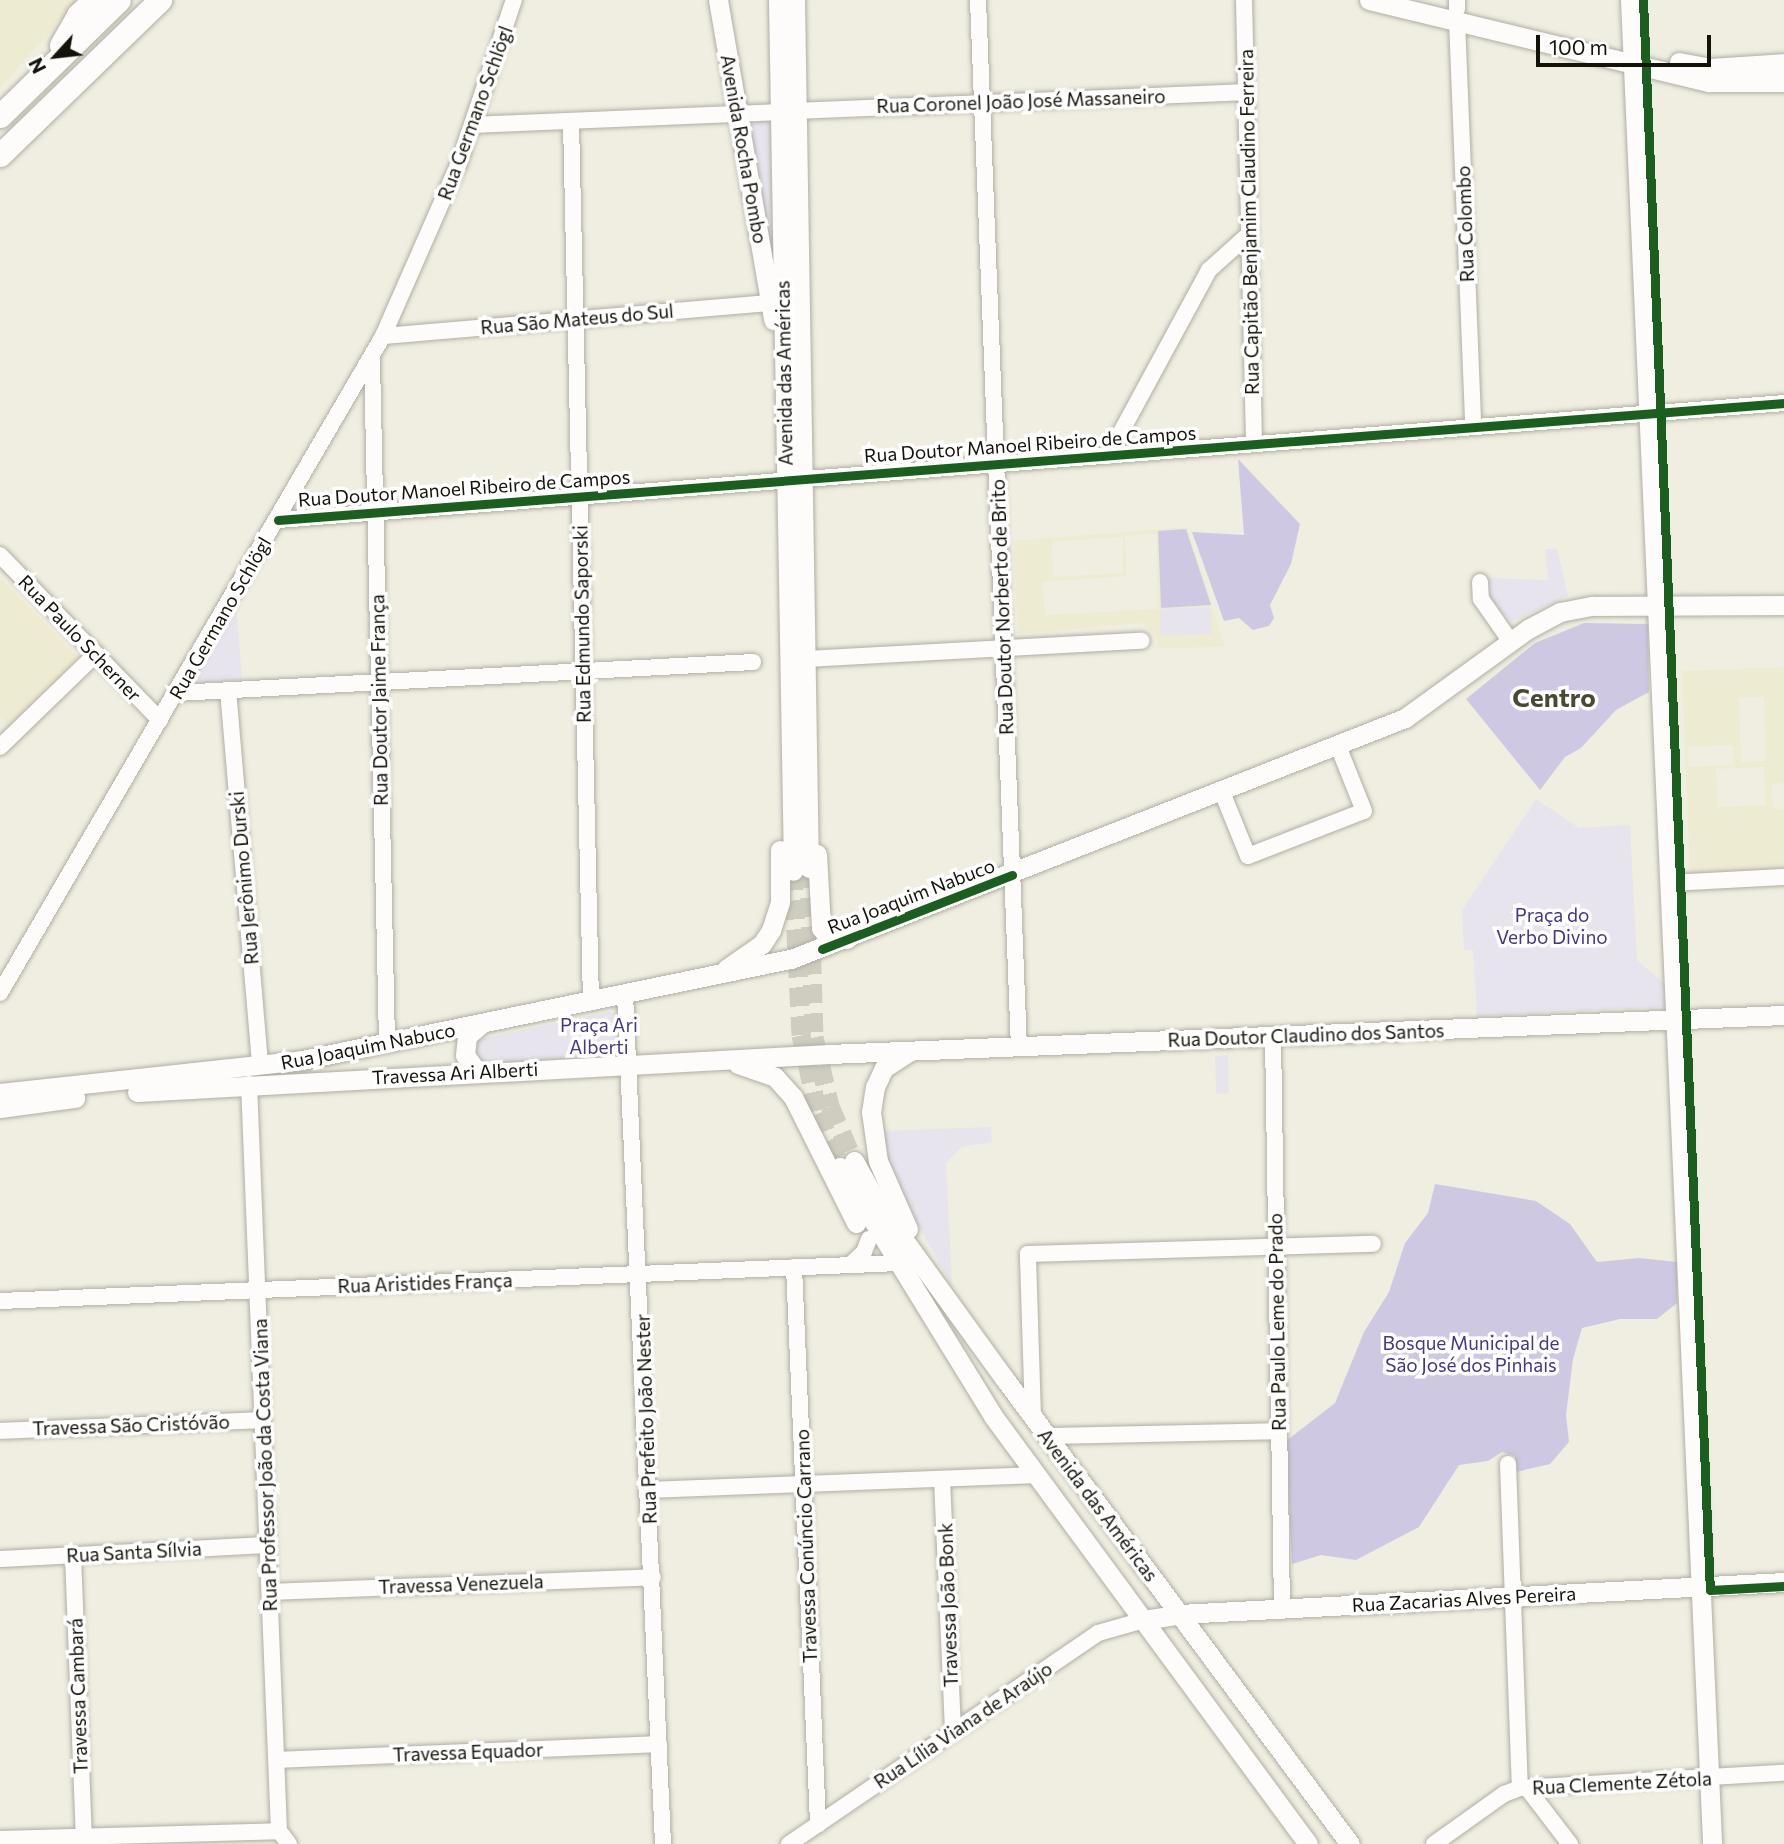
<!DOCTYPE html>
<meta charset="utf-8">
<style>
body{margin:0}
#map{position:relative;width:1784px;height:1844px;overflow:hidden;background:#f0eee0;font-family:Commissioner,sans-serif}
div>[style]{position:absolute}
.built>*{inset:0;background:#eeebd3}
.green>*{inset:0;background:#e7e4ed}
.forest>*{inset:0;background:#cec8e3}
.major-tunnel>*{height:19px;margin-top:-9.5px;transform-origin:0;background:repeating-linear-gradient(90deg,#cfcdc0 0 19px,transparent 0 29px)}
.roads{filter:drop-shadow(0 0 2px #b0aea4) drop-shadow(0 0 2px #b0aea4)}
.minor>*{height:16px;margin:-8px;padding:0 8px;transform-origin:8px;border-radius:8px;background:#fdfcfa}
.major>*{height:19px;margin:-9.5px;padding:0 9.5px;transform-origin:9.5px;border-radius:9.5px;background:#fdfcfa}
.highway>*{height:23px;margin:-11.5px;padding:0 11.5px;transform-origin:11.5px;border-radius:11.5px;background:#fdfcfa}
.cycleway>*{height:9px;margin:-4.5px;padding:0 4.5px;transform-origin:4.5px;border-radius:4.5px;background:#1b5e20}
span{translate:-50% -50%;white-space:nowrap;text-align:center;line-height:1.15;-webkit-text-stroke:7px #fff;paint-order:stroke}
.street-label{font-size:19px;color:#14130a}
.park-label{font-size:19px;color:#47367e}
.district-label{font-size:26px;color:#4a4833;font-weight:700}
.north{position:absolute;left:21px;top:21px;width:70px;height:70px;-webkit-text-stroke:5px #fff;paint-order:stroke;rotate:243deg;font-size:19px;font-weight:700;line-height:28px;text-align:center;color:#14130a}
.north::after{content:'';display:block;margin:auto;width:24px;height:32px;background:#14130a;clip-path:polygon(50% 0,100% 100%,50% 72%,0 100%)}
.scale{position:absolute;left:1536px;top:35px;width:175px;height:32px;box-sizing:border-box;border:4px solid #14130a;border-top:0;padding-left:9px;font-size:21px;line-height:24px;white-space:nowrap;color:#14130a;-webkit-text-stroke:5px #fff;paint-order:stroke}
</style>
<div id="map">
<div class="built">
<div style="clip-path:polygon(0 0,79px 0,0 88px)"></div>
<div style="clip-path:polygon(evenodd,1187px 527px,1225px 647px,1158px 648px,1156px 636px,1142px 623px,1018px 634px,1013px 541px,1187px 527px,1156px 534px,1158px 609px,1045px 615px,1042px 582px,1127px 576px,1125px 536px,1156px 534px,1187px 527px,1123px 537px,1123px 573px,1053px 577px,1052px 542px,1123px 537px)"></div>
<div style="clip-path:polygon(0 577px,78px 658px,8px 726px,0 717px)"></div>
<div style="clip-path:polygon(evenodd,1784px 667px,1784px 783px,1772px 784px,1773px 809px,1784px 809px,1784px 870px,1690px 873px,1682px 671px,1784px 667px,1764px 697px,1766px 761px,1741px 762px,1739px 698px,1764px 697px,1784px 667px,1733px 745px,1733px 765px,1688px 767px,1687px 747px,1733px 745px,1784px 667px,1764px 767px,1766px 805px,1718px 807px,1716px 769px,1764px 767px)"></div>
</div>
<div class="green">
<div style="clip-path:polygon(772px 119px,775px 290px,745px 120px)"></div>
<div style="clip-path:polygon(1545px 549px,1557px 549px,1568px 596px,1511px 622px,1490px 597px,1487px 578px,1548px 580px)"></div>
<div style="clip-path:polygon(236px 604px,242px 680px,191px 683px)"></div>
<div style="clip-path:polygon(1210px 607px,1212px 634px,1161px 636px,1160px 609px)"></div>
<div style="clip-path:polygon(1536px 799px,1579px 828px,1630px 825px,1637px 960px,1665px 984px,1666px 1007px,1477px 1016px,1473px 950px,1464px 950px,1462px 910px)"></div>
<div style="clip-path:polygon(609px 1012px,616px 1013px,619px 1020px,618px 1057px,483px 1063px,473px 1059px,475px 1041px,480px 1039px)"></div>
<div style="clip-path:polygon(1228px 1055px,1229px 1093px,1216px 1094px,1215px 1056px)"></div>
<div style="clip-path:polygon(991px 1127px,992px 1142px,961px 1147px,946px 1163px,952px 1286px,908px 1207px,890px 1168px,882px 1131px)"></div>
</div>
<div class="forest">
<div style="clip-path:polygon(1238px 459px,1300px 524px,1291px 564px,1270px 605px,1274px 618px,1269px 626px,1253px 630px,1239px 618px,1224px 621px,1192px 532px,1244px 535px)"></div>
<div style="clip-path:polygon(1186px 529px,1211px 605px,1161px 608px,1158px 531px)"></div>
<div style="clip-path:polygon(1584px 623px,1648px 624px,1649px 692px,1616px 710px,1581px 748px,1565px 757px,1540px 790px,1466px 699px,1535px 643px)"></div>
<div style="clip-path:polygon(1435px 1184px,1536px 1201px,1570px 1224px,1597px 1262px,1639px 1258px,1677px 1262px,1677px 1303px,1657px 1319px,1620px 1319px,1582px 1328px,1573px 1359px,1566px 1415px,1569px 1442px,1550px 1464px,1516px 1472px,1515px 1456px,1502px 1452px,1488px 1461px,1459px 1465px,1419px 1527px,1356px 1560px,1321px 1555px,1292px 1564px,1286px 1441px,1335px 1403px,1364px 1332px,1389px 1292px,1405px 1243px,1428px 1213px)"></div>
</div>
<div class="major-tunnel">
<div style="left:809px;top:868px;width:169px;rotate:88.3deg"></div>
<div style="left:814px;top:1037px;width:71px;rotate:76.9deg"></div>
<div style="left:830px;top:1106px;width:60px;rotate:66.4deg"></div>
<div style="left:793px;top:871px;width:164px;rotate:87.2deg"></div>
<div style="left:801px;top:1035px;width:80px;rotate:77.7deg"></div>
<div style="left:818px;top:1113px;width:58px;rotate:67.8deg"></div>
</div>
<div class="roads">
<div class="minor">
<div style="left:978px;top:0;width:1047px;rotate:87.76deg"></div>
<div style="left:1244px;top:0;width:444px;rotate:88.7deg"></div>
<div style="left:1457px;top:0;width:9px;rotate:90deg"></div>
<div style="left:1457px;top:21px;width:406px;rotate:87.7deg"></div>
<div style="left:797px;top:111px;width:449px;rotate:-2.4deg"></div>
<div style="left:571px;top:121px;width:881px;rotate:88.7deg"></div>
<div style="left:473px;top:125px;width:307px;rotate:-2.4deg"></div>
<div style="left:383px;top:336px;width:388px;rotate:-4.9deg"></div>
<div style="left:372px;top:360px;width:683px;rotate:88.74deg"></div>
<div style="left:1108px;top:456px;width:212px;rotate:-61.5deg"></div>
<div style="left:1209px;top:270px;width:54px;rotate:-42deg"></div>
<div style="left:278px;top:520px;width:1511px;rotate:-4.44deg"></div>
<div style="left:0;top:555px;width:230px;rotate:45.9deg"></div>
<div style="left:1480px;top:582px;width:17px;rotate:87deg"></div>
<div style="left:1481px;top:599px;width:52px;rotate:55.1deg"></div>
<div style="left:805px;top:659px;width:337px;rotate:-3.1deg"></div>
<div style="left:228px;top:690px;width:377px;rotate:85.1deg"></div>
<div style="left:177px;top:693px;width:577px;rotate:-3.08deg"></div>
<div style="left:0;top:747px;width:134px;rotate:-44.1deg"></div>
<div style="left:1222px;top:792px;width:69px;rotate:67.9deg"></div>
<div style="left:1248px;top:856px;width:124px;rotate:-21.2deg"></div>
<div style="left:1364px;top:811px;width:70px;rotate:-111.8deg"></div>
<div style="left:1669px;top:883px;width:115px;rotate:-3deg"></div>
<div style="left:0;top:993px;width:760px;rotate:-59.76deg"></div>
<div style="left:383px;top:336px;width:189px;rotate:-66.3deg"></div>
<div style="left:459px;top:163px;width:172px;rotate:-71.4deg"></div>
<div style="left:625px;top:994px;width:851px;rotate:87.44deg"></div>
<div style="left:1273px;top:1036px;width:572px;rotate:89.1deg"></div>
<div style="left:249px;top:1084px;width:748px;rotate:87.7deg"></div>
<div style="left:279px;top:1831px;width:16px;rotate:52deg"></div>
<div style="left:850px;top:1265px;width:19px;rotate:-43deg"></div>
<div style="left:864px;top:1252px;width:14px;rotate:-69deg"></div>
<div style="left:794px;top:1267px;width:558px;rotate:87.53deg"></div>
<div style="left:0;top:1301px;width:900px;rotate:-2.42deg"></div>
<div style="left:1033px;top:1417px;width:163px;rotate:-91.8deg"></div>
<div style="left:1028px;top:1254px;width:345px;rotate:-1.7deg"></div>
<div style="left:0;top:1431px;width:263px;rotate:-2.4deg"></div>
<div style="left:1047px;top:1436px;width:232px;rotate:-1.2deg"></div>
<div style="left:1508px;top:1464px;width:324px;rotate:87.9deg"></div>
<div style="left:942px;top:1479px;width:253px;rotate:87.5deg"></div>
<div style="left:649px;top:1490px;width:388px;rotate:-2.2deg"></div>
<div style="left:73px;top:1555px;width:282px;rotate:87.8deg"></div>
<div style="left:0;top:1559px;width:268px;rotate:-3deg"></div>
<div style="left:270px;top:1592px;width:383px;rotate:-2.2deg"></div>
<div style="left:277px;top:1760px;width:382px;rotate:-2.4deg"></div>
<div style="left:1527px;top:1788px;width:71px;rotate:52.5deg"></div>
<div style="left:0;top:1839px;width:279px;rotate:-1.6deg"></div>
<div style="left:789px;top:1844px;width:374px;rotate:-34.3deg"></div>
<div style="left:1098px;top:1633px;width:48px;rotate:-15.8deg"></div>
<div style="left:1434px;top:1844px;width:86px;rotate:-35.5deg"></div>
<div style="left:1504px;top:1794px;width:17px;rotate:-21deg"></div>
<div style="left:1520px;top:1788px;width:264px;rotate:-3.3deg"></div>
</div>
<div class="major">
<div style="left:718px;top:0;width:325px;rotate:80.2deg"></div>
<div style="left:778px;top:0;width:871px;rotate:89.01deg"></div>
<div style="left:795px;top:0;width:868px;rotate:89.08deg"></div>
<div style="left:1369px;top:0;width:350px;rotate:13.6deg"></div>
<div style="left:1709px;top:82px;width:75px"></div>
<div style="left:1630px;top:0;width:1846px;rotate:87.45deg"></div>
<div style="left:1679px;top:62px;width:31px;rotate:11deg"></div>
<div style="left:1709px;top:68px;width:75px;rotate:-3.8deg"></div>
<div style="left:817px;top:854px;width:74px;rotate:86.9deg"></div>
<div style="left:821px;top:928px;width:11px;rotate:52deg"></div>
<div style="left:828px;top:937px;width:19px;rotate:6deg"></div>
<div style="left:726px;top:969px;width:44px;rotate:-34.8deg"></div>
<div style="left:762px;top:944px;width:17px;rotate:-57deg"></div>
<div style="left:771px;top:930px;width:29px;rotate:-72deg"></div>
<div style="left:780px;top:902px;width:52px;rotate:-90deg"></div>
<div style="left:481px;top:1024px;width:18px;rotate:139deg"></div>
<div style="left:467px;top:1036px;width:19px;rotate:96deg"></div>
<div style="left:465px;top:1055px;width:19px;rotate:54deg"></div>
<div style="left:476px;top:1070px;width:8px;rotate:14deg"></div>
<div style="left:738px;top:1064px;width:39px;rotate:19deg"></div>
<div style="left:775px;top:1077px;width:27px;rotate:48deg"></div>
<div style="left:793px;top:1097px;width:141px;rotate:63.4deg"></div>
<div style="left:137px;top:1092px;width:693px;rotate:-3.14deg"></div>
<div style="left:829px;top:1054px;width:956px;rotate:-2.34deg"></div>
<div style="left:0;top:1093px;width:304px;rotate:-6.2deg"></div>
<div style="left:302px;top:1060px;width:499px;rotate:-11.7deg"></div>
<div style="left:791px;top:959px;width:660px;rotate:-21.43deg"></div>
<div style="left:1405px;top:718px;width:152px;rotate:-35.9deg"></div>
<div style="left:1528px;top:629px;width:36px;rotate:-28deg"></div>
<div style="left:1560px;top:612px;width:33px;rotate:-11deg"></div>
<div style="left:1592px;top:606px;width:192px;rotate:-0.3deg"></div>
<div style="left:0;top:1108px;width:76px;rotate:-7.6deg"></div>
<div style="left:854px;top:1161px;width:49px;rotate:60.8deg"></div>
<div style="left:878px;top:1204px;width:215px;rotate:54.1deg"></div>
<div style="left:1004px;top:1378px;width:580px;rotate:53.41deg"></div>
<div style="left:840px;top:1167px;width:292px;rotate:58.4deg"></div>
<div style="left:993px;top:1416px;width:531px;rotate:53.65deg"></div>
<div style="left:908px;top:1229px;width:74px;rotate:-113.8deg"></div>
<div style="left:878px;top:1161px;width:49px;rotate:-98.1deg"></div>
<div style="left:871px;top:1112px;width:25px;rotate:-81deg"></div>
<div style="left:875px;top:1087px;width:21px;rotate:-65deg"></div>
<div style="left:884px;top:1068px;width:30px;rotate:-33deg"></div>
<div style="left:1144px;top:1620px;width:36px;rotate:-9deg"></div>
<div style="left:1180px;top:1614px;width:605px;rotate:-3.03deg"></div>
</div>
<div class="highway">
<div style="left:61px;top:45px;width:34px;rotate:-60deg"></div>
<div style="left:78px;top:15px;width:22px;rotate:-43deg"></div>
<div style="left:0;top:116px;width:166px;rotate:-44.3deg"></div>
<div style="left:0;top:155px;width:223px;rotate:-44.1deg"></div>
</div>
</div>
<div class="cycleway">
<div style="left:1643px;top:0;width:1591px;rotate:87.59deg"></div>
<div style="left:1710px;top:1590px;width:74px;rotate:-3.1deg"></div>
<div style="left:278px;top:520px;width:1511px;rotate:-4.44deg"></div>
<div style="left:822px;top:949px;width:204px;rotate:-21.3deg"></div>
</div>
<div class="street-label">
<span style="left:1021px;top:101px;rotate:-2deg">Rua Coronel João José Massaneiro</span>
<span style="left:475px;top:113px;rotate:-70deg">Rua Germano Schlögl</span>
<span style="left:744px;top:149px;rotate:80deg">Avenida Rocha Pombo</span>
<span style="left:1249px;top:222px;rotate:-91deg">Rua Capitão Benjamim Claudino Ferreira</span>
<span style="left:1465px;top:224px;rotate:-92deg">Rua Colombo</span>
<span style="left:577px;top:319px;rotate:-5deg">Rua São Mateus do Sul</span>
<span style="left:784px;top:373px;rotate:-91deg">Avenida das Américas</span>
<span style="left:1030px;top:444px;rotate:-4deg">Rua Doutor Manoel Ribeiro de Campos</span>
<span style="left:464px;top:488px;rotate:-4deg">Rua Doutor Manoel Ribeiro de Campos</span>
<span style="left:1002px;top:607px;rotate:-92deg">Rua Doutor Norberto de Brito</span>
<span style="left:220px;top:618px;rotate:-60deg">Rua Germano Schlögl</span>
<span style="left:582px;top:624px;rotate:-91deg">Rua Edmundo Saporski</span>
<span style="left:80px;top:638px;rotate:46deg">Rua Paulo Scherner</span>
<span style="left:379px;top:700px;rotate:-91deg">Rua Doutor Jaime França</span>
<span style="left:244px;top:878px;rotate:-95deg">Rua Jerônimo Durski</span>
<span style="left:911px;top:896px;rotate:-21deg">Rua Joaquim Nabuco</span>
<span style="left:1306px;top:1035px;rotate:-2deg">Rua Doutor Claudino dos Santos</span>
<span style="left:368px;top:1046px;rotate:-11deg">Rua Joaquim Nabuco</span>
<span style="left:455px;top:1073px;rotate:-3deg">Travessa Ari Alberti</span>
<span style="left:425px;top:1283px;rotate:-2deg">Rua Aristides França</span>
<span style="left:1277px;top:1322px;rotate:-91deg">Rua Paulo Leme do Prado</span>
<span style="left:646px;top:1419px;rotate:-92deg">Rua Prefeito João Nester</span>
<span style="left:131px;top:1425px;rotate:-2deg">Travessa São Cristóvão</span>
<span style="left:265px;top:1465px;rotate:-92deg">Rua Professor João da Costa Viana</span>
<span style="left:1098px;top:1505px;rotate:53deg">Avenida das Américas</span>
<span style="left:806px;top:1546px;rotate:-92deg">Travessa Conúncio Carrano</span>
<span style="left:134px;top:1552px;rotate:-3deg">Rua Santa Sílvia</span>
<span style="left:461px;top:1584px;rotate:-2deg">Travessa Venezuela</span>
<span style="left:1464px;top:1599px;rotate:-3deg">Rua Zacarias Alves Pereira</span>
<span style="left:948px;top:1605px;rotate:-92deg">Travessa João Bonk</span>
<span style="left:78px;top:1696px;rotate:-92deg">Travessa Cambará</span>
<span style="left:963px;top:1725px;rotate:-34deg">Rua Lília Viana de Araújo</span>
<span style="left:468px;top:1752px;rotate:-2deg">Travessa Equador</span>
<span style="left:1622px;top:1783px;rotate:-3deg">Rua Clemente Zétola</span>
</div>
<div class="park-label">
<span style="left:1552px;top:926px">Praça do<br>Verbo Divino</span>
<span style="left:599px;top:1036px">Praça Ari<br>Alberti</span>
<span style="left:1471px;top:1354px">Bosque Municipal de<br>São José dos Pinhais</span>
</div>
<div class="district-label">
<span style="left:1554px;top:697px">Centro</span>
</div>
<div class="north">N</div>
<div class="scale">100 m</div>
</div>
